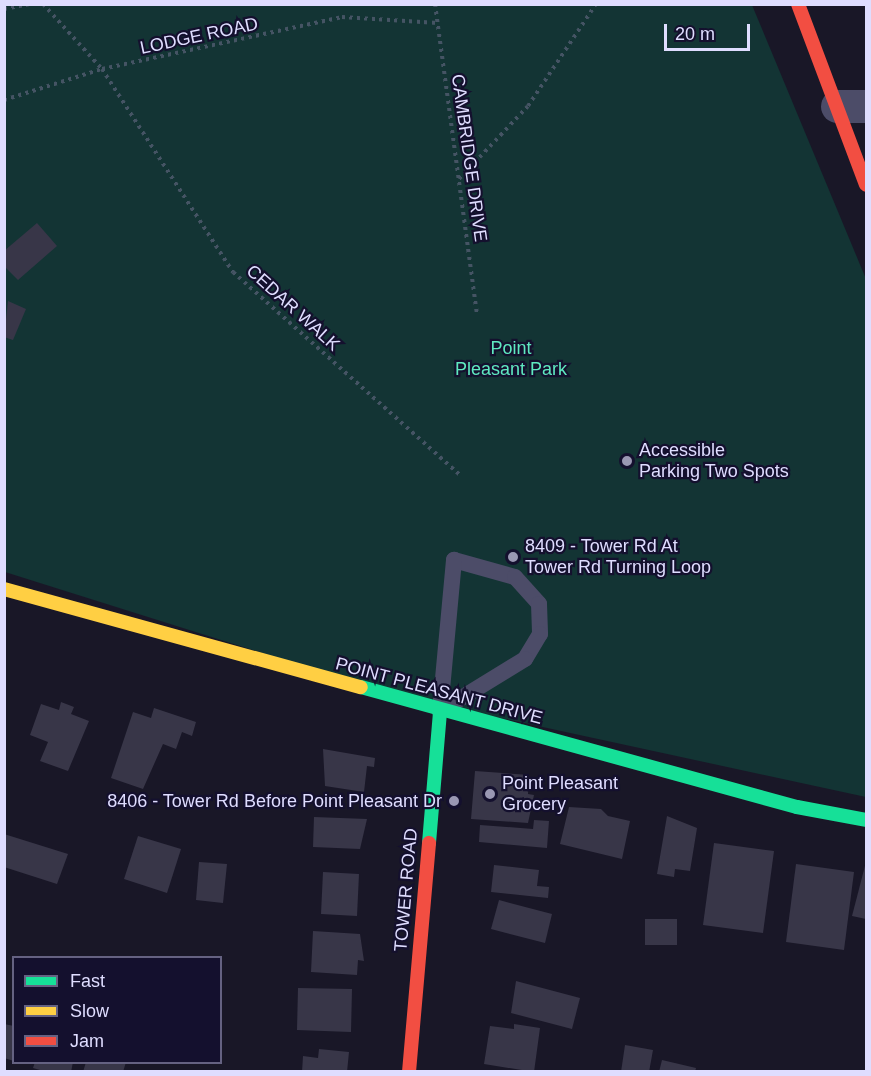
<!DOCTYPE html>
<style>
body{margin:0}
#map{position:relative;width:871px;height:1076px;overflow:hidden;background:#191727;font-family:Arial,sans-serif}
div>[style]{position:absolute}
.green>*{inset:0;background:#133434}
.building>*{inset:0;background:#383648}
.path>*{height:4px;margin-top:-2px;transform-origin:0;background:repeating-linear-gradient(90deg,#455464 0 3px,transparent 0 7.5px)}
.lane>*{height:16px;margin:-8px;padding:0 8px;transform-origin:8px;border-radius:8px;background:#4c4c68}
.street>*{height:33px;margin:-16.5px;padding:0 16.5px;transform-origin:16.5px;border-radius:16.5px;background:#4c4c68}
.fast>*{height:14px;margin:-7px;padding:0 7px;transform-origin:7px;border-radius:7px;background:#16e098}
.slow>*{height:14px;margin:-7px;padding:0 7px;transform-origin:7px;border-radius:7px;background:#ffcf43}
.jam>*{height:14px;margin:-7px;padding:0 7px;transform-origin:7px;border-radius:7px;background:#f24e42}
.dots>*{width:16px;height:16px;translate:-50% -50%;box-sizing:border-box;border:3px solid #14102e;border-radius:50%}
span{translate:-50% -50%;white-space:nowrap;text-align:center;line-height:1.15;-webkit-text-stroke:4.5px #14102e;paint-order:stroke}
.street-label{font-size:18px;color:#dfddff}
.park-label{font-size:18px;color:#5fe9c1}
.poi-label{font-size:18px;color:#dfddff}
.left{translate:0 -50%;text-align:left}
.right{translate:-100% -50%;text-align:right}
.frame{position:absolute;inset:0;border:6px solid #dfddff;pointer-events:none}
.legend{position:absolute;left:12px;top:956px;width:210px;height:108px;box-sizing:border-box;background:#14102e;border:2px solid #656282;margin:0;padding:8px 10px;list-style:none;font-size:18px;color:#dfddff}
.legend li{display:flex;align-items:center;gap:12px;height:30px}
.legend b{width:30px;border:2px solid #656282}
.scale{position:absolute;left:664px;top:24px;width:86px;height:27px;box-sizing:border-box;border:3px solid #dfddff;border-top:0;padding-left:8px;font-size:18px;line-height:21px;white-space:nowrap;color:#dfddff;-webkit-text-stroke:4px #14102e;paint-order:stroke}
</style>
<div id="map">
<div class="green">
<div style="clip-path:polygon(5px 5px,752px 5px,866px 279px,866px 797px,399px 696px,5px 572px)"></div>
</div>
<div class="building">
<div style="clip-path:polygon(37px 223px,57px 246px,18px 280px,4px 266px,4px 251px)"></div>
<div style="clip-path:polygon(8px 301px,26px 309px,13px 340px,4px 337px)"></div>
<div style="clip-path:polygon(61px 702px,74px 707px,71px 714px,89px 721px,68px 771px,40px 761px,48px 742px,30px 735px,41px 704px,59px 710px)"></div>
<div style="clip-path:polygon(154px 708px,196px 722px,192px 736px,182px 732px,176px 749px,163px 744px,143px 789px,111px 778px,133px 712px,151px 718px)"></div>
<div style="clip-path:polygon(323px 749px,375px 758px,374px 767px,367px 766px,364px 792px,325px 786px)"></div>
<div style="clip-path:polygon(475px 771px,529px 775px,528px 794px,534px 795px,528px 823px,471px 819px)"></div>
<div style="clip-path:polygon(569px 807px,601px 809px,608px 816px,630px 821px,622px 859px,560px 844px)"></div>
<div style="clip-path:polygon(667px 816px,697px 828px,690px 871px,675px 869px,674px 877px,657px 874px)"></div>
<div style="clip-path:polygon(314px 817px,367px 819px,360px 849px,313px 847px)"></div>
<div style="clip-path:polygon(534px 820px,549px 821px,547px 848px,479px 842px,480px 825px,533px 829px)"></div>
<div style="clip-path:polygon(4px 834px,68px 854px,57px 884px,4px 867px)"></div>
<div style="clip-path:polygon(138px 836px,181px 849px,167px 893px,124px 879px)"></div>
<div style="clip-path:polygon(714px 843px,774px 851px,763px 933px,703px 925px)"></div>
<div style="clip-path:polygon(199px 862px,227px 864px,223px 903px,196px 900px)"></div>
<div style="clip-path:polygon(866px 862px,866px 919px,852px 916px)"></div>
<div style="clip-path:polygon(796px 864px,854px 872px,844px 950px,786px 942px)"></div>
<div style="clip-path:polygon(494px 865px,539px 870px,537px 886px,549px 887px,548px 898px,491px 892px)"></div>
<div style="clip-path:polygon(323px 872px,359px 874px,357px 916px,321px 914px)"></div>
<div style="clip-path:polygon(499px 900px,552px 914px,545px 943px,491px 929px)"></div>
<div style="clip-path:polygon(645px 919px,677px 919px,677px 945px,645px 945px)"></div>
<div style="clip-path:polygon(313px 931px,360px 934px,364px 961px,358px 960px,357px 975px,311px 972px)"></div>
<div style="clip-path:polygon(516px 981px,580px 998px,572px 1029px,511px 1013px)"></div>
<div style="clip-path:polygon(298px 988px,352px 989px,351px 1032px,297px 1030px)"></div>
<div style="clip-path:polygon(4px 1024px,14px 1026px,14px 1061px,4px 1058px)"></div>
<div style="clip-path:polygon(514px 1024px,540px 1028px,534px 1072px,484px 1064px,490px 1026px,514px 1029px)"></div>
<div style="clip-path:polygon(625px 1045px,653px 1050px,649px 1072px,621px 1072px)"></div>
<div style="clip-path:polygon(319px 1049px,349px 1052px,347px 1072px,302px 1072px,303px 1056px,318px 1058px)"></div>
<div style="clip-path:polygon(662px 1060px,696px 1068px,695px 1072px,659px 1072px)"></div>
<div style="clip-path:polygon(35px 1062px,73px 1062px,71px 1072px,47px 1072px,33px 1068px)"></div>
<div style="clip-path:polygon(86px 1062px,126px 1062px,123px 1072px,83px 1072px)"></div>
</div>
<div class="path">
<div style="left:43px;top:4px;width:88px;rotate:47.8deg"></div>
<div style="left:102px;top:69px;width:242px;rotate:57.2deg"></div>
<div style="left:233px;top:272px;width:306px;rotate:41.8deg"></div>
<div style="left:435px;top:4px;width:313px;rotate:82.3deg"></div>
<div style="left:4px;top:9px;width:25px;rotate:-11deg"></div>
<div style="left:4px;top:100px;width:103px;rotate:-17.6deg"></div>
<div style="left:102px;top:69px;width:246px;rotate:-12.2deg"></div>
<div style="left:342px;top:17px;width:96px;rotate:3.6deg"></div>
<div style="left:459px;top:179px;width:100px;rotate:-46.6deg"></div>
<div style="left:528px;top:106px;width:123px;rotate:-56.3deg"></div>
</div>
<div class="lane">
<div style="left:454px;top:560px;width:63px;rotate:15.6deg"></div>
<div style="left:515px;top:577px;width:36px;rotate:48deg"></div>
<div style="left:539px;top:604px;width:30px;rotate:88deg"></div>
<div style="left:540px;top:634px;width:29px;rotate:121deg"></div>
<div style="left:525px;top:659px;width:100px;rotate:148.5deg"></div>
<div style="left:440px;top:711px;width:152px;rotate:-84.7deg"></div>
</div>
<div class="street">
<div style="left:837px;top:106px;width:29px"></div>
</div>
<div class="fast">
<div style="left:361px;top:687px;width:452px;rotate:15.4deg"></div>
<div style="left:797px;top:807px;width:70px;rotate:10.7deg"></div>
<div style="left:429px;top:843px;width:132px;rotate:-85.2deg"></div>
</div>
<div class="slow">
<div style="left:4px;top:589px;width:370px;rotate:15.4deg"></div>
</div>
<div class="jam">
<div style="left:798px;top:4px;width:193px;rotate:69.4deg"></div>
<div style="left:409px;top:1072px;width:230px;rotate:-85deg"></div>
</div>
<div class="dots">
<div style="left:627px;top:461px;background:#9a98b3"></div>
<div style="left:513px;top:557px;background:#9a98b3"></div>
<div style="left:490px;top:794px;background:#9a98b3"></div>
<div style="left:454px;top:801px;background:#9a98b3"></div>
</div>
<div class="street-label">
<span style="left:199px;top:36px;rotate:-12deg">LODGE ROAD</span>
<span style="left:469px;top:158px;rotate:82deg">CAMBRIDGE DRIVE</span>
<span style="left:293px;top:308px;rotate:42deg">CEDAR WALK</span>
<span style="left:439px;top:691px;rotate:15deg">POINT PLEASANT DRIVE</span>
<span style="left:406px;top:890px;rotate:-85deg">TOWER ROAD</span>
</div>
<div class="park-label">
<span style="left:511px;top:359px">Point<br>Pleasant Park</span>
</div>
<div class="poi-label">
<span class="left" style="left:639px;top:461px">Accessible<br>Parking Two Spots</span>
<span class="left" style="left:525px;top:557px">8409 - Tower Rd At<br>Tower Rd Turning Loop</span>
<span class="left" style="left:502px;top:794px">Point Pleasant<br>Grocery</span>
<span class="right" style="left:442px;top:801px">8406 - Tower Rd Before Point Pleasant Dr</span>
</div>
<div class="frame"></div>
<ul class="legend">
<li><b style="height:8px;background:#16e098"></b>Fast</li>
<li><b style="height:8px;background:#ffcf43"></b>Slow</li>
<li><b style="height:8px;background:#f24e42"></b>Jam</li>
</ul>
<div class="scale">20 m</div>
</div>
